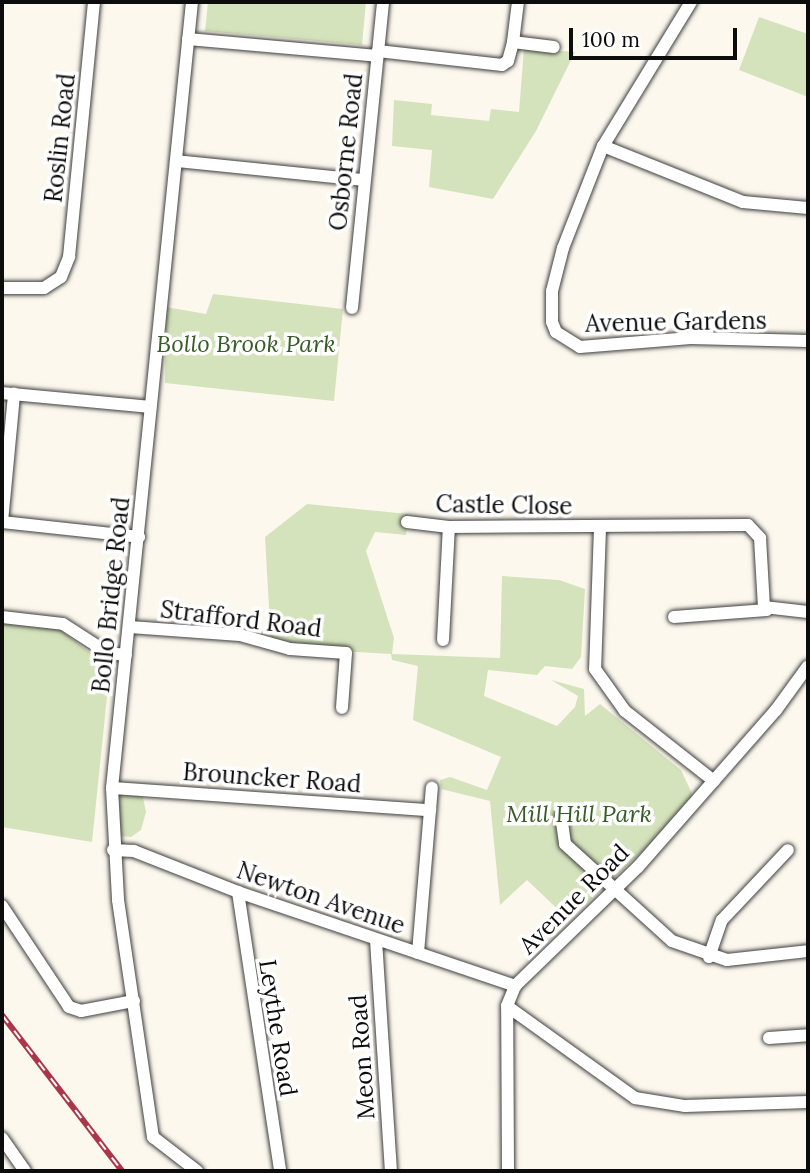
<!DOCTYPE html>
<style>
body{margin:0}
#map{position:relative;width:810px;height:1173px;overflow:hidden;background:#fdf8ee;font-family:Lora,serif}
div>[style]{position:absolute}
.green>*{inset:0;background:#d5e3bc}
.roads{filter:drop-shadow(0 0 2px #3f3f3f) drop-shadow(0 0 2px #3f3f3f)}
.street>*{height:12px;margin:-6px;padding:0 6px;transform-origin:6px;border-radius:6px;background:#fff}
.rail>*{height:6px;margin-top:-3px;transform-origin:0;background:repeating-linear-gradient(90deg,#fff 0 10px,#ab364a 0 20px);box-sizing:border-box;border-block:2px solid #ab364a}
span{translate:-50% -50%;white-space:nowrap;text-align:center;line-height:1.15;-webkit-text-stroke:7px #fff;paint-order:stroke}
.street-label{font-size:24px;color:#0c0c0c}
.park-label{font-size:24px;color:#375c25;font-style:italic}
.frame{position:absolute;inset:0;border:4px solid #0c0c0c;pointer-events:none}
.scale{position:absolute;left:569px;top:28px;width:168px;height:32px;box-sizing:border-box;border:4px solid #0c0c0c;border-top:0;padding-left:9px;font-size:21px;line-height:24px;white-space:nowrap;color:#0c0c0c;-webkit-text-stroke:5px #fff;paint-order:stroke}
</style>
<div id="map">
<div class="green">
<div style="clip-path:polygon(208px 2px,366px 2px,362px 45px,205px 31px)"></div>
<div style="clip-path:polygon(759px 17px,808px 34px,808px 97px,739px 70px)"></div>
<div style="clip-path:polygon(524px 48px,575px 52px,536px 131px,493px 199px,429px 187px,432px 150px,392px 146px,394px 100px,432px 104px,431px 115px,489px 121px,491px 109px,519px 112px)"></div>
<div style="clip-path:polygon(213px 294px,343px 309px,334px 401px,165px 383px,166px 307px,206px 314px)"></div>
<div style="clip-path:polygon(307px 504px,408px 514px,406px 535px,375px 532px,366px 551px,394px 638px,392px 654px,500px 658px,502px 576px,559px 580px,585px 589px,581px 657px,572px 669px,545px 666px,537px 675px,488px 670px,484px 696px,557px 726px,575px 707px,578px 696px,551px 680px,584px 689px,585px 716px,600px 704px,681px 770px,693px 796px,645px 849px,569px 920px,527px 880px,500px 905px,490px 801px,441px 789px,440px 780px,450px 777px,487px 790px,501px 757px,413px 720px,418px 666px,392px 660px,391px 654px,290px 648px,271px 643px,265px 537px)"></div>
<div style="clip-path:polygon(2px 622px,59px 629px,110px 668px,92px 842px,2px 827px)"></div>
<div style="clip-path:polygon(118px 792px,142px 793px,146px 812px,141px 830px,131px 837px,117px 836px)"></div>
</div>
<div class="roads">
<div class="street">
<div style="left:192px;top:2px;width:790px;rotate:95.81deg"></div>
<div style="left:112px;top:788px;width:112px;rotate:86.9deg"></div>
<div style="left:118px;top:900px;width:240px;rotate:81.6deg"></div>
<div style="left:153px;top:1137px;width:56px;rotate:37.7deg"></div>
<div style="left:691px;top:2px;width:169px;rotate:121.4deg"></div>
<div style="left:603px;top:146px;width:110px;rotate:111.4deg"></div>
<div style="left:563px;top:248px;width:44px;rotate:104.3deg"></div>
<div style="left:552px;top:291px;width:31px;rotate:90deg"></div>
<div style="left:552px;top:322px;width:11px;rotate:68deg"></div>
<div style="left:556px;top:332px;width:28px;rotate:32deg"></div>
<div style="left:580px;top:347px;width:111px;rotate:-4.6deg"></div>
<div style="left:691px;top:338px;width:117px;rotate:1.5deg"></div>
<div style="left:188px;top:39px;width:190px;rotate:5.1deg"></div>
<div style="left:513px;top:42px;width:41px;rotate:7deg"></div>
<div style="left:378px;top:51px;width:125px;rotate:6.4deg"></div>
<div style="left:502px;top:65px;width:7px;rotate:-34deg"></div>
<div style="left:508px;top:61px;width:20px;rotate:-75deg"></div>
<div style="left:513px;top:42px;width:40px;rotate:-82.9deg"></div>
<div style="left:603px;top:146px;width:151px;rotate:21.8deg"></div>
<div style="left:743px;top:202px;width:65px;rotate:5.3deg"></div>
<div style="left:176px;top:161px;width:188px;rotate:5.8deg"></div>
<div style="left:2px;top:288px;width:42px"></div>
<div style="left:44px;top:288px;width:20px;rotate:-33deg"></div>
<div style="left:61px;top:277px;width:22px;rotate:-68deg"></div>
<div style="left:69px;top:257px;width:256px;rotate:-84.4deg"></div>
<div style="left:352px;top:308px;width:308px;rotate:-84.2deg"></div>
<div style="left:2px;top:393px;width:149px;rotate:5.4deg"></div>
<div style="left:2px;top:522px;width:138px;rotate:6.2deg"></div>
<div style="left:2px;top:522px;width:129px;rotate:-84.6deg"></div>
<div style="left:407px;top:522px;width:42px;rotate:6.8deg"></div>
<div style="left:449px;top:527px;width:299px;rotate:-0.4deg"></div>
<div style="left:748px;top:525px;width:18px;rotate:47deg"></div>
<div style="left:760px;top:538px;width:69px;rotate:86.7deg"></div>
<div style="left:764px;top:607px;width:44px;rotate:6.5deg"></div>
<div style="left:600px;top:528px;width:141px;rotate:92deg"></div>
<div style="left:595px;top:669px;width:52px;rotate:54.5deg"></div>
<div style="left:625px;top:711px;width:113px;rotate:38.2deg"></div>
<div style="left:2px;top:617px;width:61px;rotate:6.5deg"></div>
<div style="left:63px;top:624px;width:54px;rotate:32.8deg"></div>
<div style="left:108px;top:653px;width:18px;rotate:6deg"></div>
<div style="left:674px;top:617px;width:93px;rotate:-4.3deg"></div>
<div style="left:130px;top:627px;width:110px;rotate:4.2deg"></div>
<div style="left:240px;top:635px;width:52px;rotate:15.6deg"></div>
<div style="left:290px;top:649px;width:56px;rotate:4.1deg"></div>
<div style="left:346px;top:653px;width:55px;rotate:94.2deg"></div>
<div style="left:443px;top:640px;width:113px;rotate:-87deg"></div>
<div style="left:112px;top:788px;width:319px;rotate:4deg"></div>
<div style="left:561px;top:815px;width:29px;rotate:82deg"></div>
<div style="left:565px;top:844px;width:144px;rotate:42.2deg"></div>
<div style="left:672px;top:941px;width:58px;rotate:19.1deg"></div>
<div style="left:727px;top:960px;width:81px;rotate:-6.3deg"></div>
<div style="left:113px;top:850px;width:21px;rotate:3deg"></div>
<div style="left:134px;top:851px;width:112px;rotate:21.5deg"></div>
<div style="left:238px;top:892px;width:293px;rotate:18.7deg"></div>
<div style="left:238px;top:892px;width:282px;rotate:81.4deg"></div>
<div style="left:2px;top:906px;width:121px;rotate:56.4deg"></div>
<div style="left:69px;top:1007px;width:13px;rotate:18deg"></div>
<div style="left:81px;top:1011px;width:54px;rotate:-10.7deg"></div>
<div style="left:376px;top:940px;width:231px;rotate:86.3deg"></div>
<div style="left:418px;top:953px;width:166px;rotate:-85.2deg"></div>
<div style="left:709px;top:957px;width:39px;rotate:-71deg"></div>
<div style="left:722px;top:920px;width:96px;rotate:-46.7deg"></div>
<div style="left:507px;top:1006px;width:158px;rotate:35.7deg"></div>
<div style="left:635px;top:1098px;width:51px;rotate:9.1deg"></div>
<div style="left:685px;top:1106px;width:123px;rotate:-1.9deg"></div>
<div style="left:769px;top:1038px;width:39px;rotate:-4deg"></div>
<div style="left:2px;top:1138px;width:40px;rotate:55.1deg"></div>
<div style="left:508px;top:1171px;width:165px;rotate:-90.3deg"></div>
<div style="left:507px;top:1006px;width:22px;rotate:-68deg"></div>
<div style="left:515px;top:986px;width:171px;rotate:-44.1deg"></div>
<div style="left:638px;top:867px;width:209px;rotate:-48.7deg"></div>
<div style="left:776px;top:710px;width:54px;rotate:-54deg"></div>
</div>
</div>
<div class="rail">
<div style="left:2px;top:1015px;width:197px;rotate:52.4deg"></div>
</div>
<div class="street-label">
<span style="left:60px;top:138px;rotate:-84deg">Roslin Road</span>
<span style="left:346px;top:152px;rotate:-84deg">Osborne Road</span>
<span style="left:676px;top:322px;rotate:-1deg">Avenue Gardens</span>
<span style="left:504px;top:505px;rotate:1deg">Castle Close</span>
<span style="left:111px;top:595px;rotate:-84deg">Bollo Bridge Road</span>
<span style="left:241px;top:619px;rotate:7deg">Strafford Road</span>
<span style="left:272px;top:778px;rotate:4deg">Brouncker Road</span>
<span style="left:321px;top:898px;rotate:19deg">Newton Avenue</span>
<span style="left:574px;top:899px;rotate:-45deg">Avenue Road</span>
<span style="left:278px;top:1028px;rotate:81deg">Leythe Road</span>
<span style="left:362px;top:1057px;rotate:-94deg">Meon Road</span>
</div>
<div class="park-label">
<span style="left:246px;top:344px">Bollo Brook Park</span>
<span style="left:579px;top:814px">Mill Hill Park</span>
</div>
<div class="frame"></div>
<div class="scale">100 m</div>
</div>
